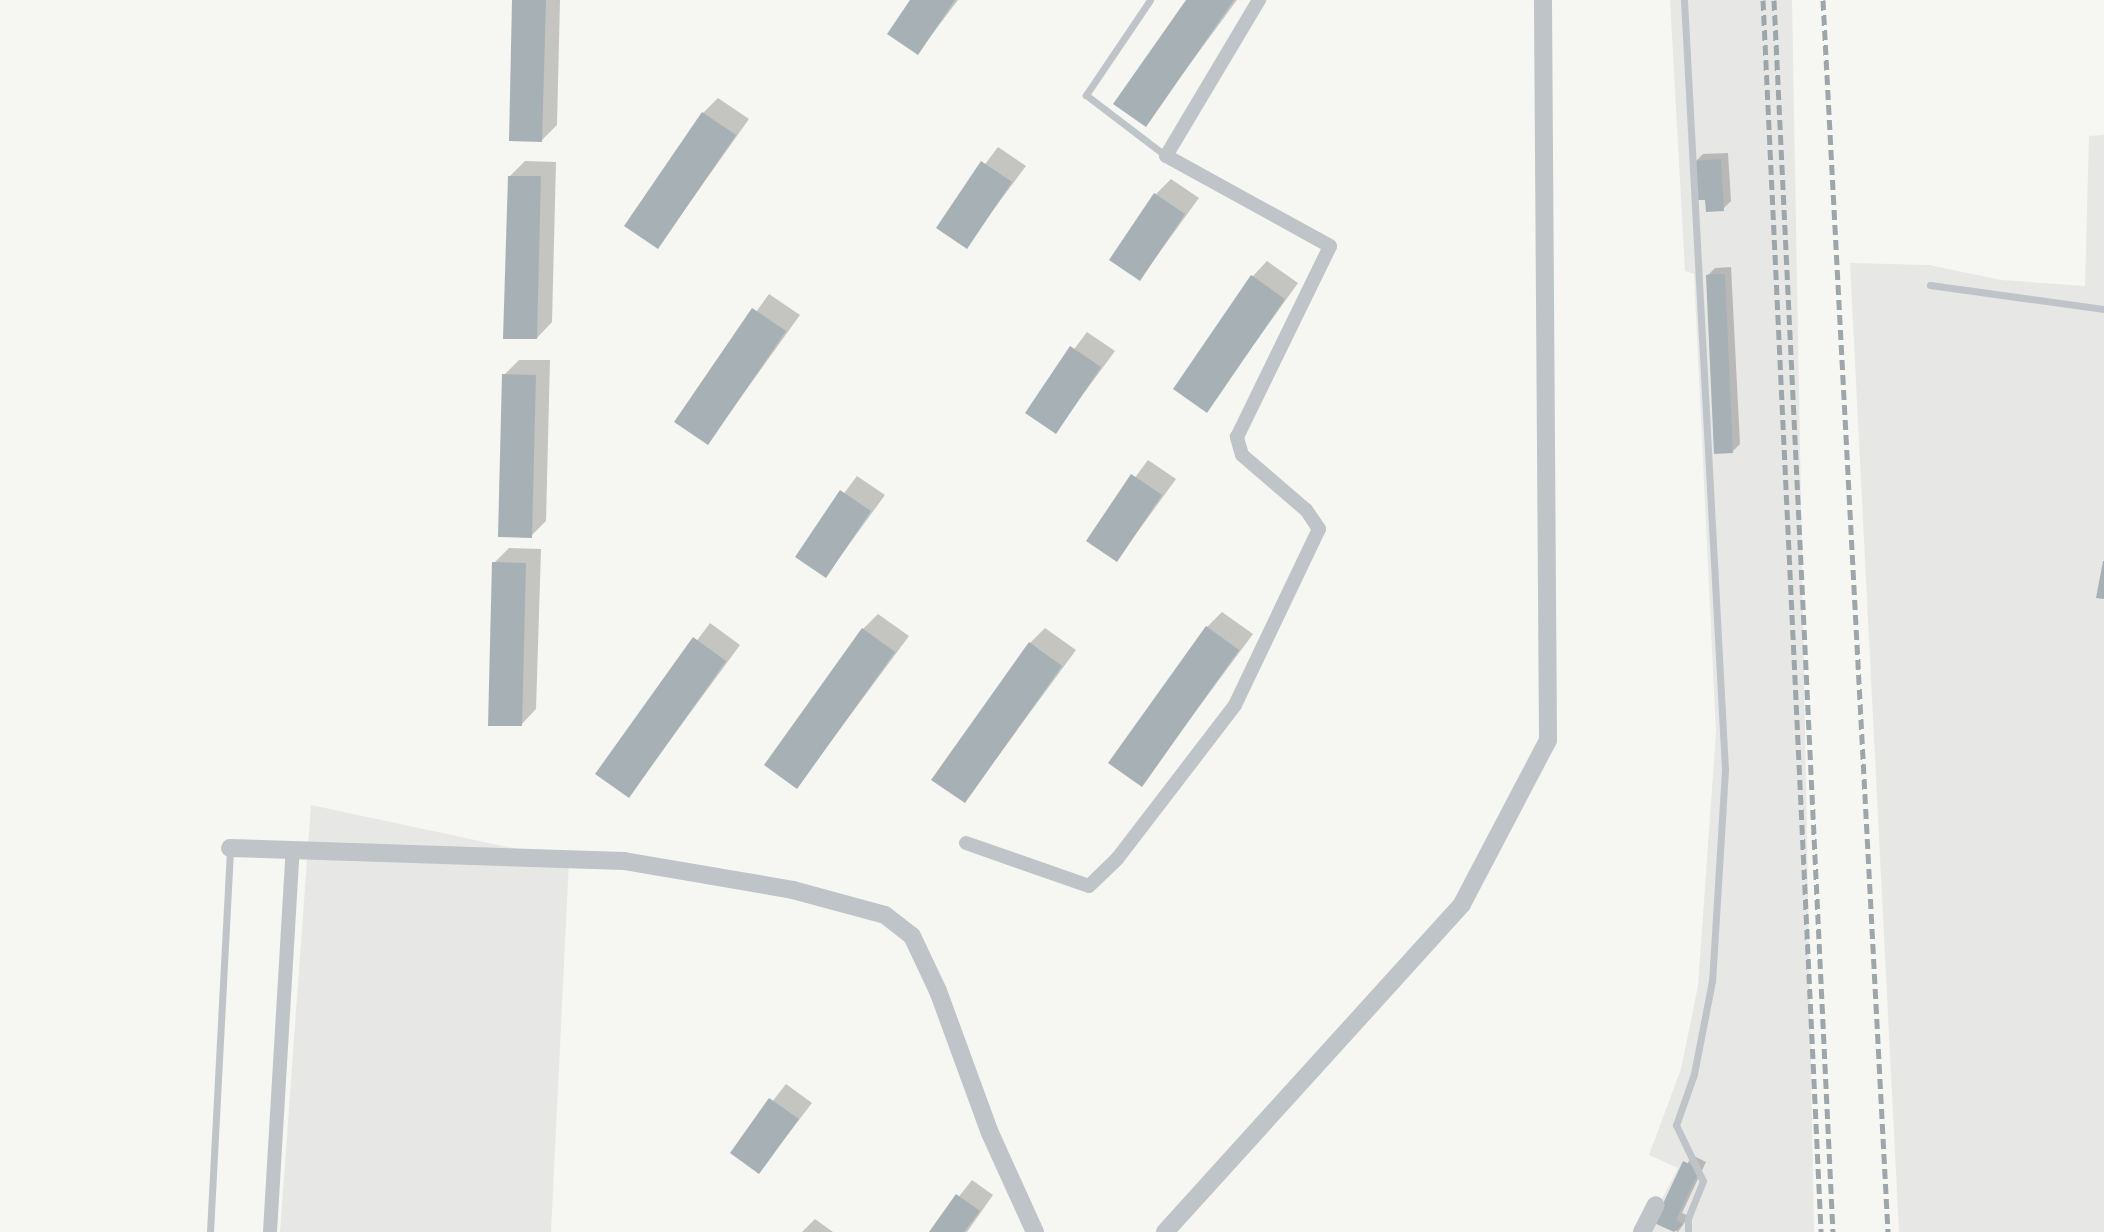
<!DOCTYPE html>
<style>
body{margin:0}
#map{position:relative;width:2104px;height:1232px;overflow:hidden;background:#f6f6f2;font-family:"Varela Round",sans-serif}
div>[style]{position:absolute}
.built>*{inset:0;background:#e7e7e6}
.shadow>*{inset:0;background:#0003}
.building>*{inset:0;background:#a7b1b5}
.service>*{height:7px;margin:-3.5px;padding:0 3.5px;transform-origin:3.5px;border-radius:3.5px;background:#bec4c7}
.minor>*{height:14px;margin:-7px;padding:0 7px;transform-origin:7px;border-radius:7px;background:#bec4c7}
.tertiary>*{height:18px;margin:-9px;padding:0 9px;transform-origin:9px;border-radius:9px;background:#bec4c7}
.rail>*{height:5px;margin-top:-2.5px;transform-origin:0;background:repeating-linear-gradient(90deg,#9da7ab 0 10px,transparent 0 15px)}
span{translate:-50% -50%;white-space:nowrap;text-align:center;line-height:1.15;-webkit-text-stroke:7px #fff;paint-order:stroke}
</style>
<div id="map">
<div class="built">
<div style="clip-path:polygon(1670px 0,1792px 0,1814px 1232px,1645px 1232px,1678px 1168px,1649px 1155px,1681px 1069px,1698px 986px,1716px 732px,1694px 274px,1685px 271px)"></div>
<div style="clip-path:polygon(2104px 135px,2104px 1232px,1899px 1232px,1850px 263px,1929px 265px,2001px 280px,2085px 286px,2089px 136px)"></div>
<div style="clip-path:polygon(311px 805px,569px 860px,551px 1232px,280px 1232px)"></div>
</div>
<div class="shadow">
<div style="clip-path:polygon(514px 0,560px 0,557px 125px,542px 140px)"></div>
<div style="clip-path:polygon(912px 0,958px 0,918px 53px)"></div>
<div style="clip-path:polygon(1188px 0,1237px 0,1145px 125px)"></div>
<div style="clip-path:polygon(718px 98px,749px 119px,658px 247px,703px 113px)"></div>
<div style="clip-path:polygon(998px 147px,1026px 166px,966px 246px,938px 227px)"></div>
<div style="clip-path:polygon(1728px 153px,1731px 201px,1723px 209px,1707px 198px,1695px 162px,1703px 154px)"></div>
<div style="clip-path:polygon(525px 161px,556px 162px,552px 322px,537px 338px,510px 176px)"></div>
<div style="clip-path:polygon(1171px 179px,1199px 198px,1140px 279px,1156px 194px)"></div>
<div style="clip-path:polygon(1267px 261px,1298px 283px,1207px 410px,1252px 277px)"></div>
<div style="clip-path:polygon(1731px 267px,1740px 444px,1733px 451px,1707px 276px,1715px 268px)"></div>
<div style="clip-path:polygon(769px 294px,800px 315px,708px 443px,677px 421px)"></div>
<div style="clip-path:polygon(1087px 332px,1115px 351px,1056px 431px,1027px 412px)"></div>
<div style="clip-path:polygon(519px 360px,550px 360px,546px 521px,531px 536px,504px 375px)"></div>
<div style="clip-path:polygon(1148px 460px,1176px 479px,1117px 560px,1088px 541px)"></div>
<div style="clip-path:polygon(857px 476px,885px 495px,826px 576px,797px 556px)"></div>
<div style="clip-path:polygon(509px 548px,541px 549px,536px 709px,521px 725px,494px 563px)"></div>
<div style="clip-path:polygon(1222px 612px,1253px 634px,1141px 785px,1207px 627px)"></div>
<div style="clip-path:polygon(878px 614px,909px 636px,797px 787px,863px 629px)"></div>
<div style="clip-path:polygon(710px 623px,740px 645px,629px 796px,598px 774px)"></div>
<div style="clip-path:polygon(1045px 628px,1076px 650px,965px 801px,1030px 643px)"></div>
<div style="clip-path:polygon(786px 1084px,812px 1103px,759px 1172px,732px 1153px)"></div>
<div style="clip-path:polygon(1692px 1155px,1706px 1162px,1682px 1213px,1689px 1216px,1678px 1232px,1657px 1222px)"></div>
<div style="clip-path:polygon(972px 1180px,993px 1195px,967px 1232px,931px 1232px)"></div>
<div style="clip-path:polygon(815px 1219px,833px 1232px,802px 1232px)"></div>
</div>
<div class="building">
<div style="clip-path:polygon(512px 0,546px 0,542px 142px,509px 141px)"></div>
<div style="clip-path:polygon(910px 0,955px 0,918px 55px,887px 34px)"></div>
<div style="clip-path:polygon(1186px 0,1234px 0,1146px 127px,1113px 104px)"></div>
<div style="clip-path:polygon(702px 112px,736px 135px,658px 249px,624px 226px)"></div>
<div style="clip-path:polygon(1721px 159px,1724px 211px,1706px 212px,1705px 200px,1696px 200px,1694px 161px)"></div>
<div style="clip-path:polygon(981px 161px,1012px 182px,967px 249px,936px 228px)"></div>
<div style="clip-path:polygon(508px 176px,541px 176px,537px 339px,503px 339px)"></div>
<div style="clip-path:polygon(1154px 193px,1185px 214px,1140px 281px,1109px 260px)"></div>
<div style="clip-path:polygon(1715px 274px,1725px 274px,1733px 453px,1714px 454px,1706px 275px)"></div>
<div style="clip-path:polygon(1251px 275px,1285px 299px,1207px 413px,1173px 389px)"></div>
<div style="clip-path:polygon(752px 308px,786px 331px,708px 445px,674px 422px)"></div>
<div style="clip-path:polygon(1070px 346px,1101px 367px,1056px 434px,1025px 413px)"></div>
<div style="clip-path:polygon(502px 374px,536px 375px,532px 538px,498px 537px)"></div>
<div style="clip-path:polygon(1131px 474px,1162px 495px,1117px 562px,1086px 541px)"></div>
<div style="clip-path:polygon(840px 490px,871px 511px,826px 578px,795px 557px)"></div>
<div style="clip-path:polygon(2103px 561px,2104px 561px,2104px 599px,2096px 598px)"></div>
<div style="clip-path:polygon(492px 562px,526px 563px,522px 726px,488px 726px)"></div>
<div style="clip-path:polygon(1206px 626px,1239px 650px,1142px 787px,1108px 763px)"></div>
<div style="clip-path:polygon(862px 628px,895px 652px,797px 789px,764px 765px)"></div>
<div style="clip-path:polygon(693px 637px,726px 661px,629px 798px,595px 774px)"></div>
<div style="clip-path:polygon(1029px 642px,1062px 666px,965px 803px,931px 780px)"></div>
<div style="clip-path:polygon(769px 1098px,799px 1119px,759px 1174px,730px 1153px)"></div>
<div style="clip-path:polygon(1683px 1161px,1700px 1169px,1676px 1220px,1683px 1224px,1674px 1232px,1654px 1223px)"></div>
<div style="clip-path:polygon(956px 1194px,980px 1211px,964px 1232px,929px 1232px)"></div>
</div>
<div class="service">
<div style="left:1150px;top:0;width:115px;rotate:124deg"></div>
<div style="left:1086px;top:95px;width:101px;rotate:37.3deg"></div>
<div style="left:1684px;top:0;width:771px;rotate:86.95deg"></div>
<div style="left:1725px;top:770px;width:211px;rotate:93.5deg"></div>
<div style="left:1712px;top:981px;width:95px;rotate:101deg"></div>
<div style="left:1694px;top:1074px;width:54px;rotate:109.4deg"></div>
<div style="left:1676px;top:1125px;width:62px;rotate:64.3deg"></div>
<div style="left:1703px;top:1181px;width:40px;rotate:112deg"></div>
<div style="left:1688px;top:1218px;width:14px;rotate:90deg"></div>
<div style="left:1930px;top:285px;width:176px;rotate:7.9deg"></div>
<div style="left:210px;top:1232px;width:385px;rotate:-87deg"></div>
</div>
<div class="minor">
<div style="left:966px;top:843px;width:130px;rotate:19.3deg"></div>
<div style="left:1089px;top:886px;width:39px;rotate:-44deg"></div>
<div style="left:1117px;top:859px;width:194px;rotate:-52.5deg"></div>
<div style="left:1235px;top:705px;width:195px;rotate:-64.5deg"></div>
<div style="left:1319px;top:529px;width:23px;rotate:-124deg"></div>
<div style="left:1306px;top:510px;width:84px;rotate:-139.3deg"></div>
<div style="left:1242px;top:455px;width:19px;rotate:-106deg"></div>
<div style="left:1237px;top:437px;width:212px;rotate:-64deg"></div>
<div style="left:1330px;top:246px;width:187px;rotate:-151.2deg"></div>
<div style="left:1166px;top:156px;width:182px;rotate:-59.2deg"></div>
<div style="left:270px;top:1232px;width:383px;rotate:-86.6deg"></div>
</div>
<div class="tertiary">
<div style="left:230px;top:848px;width:394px;rotate:1.9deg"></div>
<div style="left:624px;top:861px;width:171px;rotate:9.7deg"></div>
<div style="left:793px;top:890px;width:95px;rotate:15.2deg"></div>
<div style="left:885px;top:915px;width:34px;rotate:38deg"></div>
<div style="left:912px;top:936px;width:61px;rotate:64.7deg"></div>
<div style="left:938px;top:991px;width:151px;rotate:69.9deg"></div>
<div style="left:990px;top:1133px;width:109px;rotate:65.6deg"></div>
<div style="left:1165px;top:1232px;width:442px;rotate:-47.8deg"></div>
<div style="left:1462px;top:904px;width:185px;rotate:-62.3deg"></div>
<div style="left:1548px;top:740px;width:740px;rotate:-90.39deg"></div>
<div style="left:1642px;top:1232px;width:30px;rotate:-63deg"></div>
</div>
<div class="rail">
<div style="left:1763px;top:0;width:1233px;rotate:87.3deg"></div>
<div style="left:1774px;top:0;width:1233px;rotate:87.26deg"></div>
<div style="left:1823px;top:0;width:1234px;rotate:86.98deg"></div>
</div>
</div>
